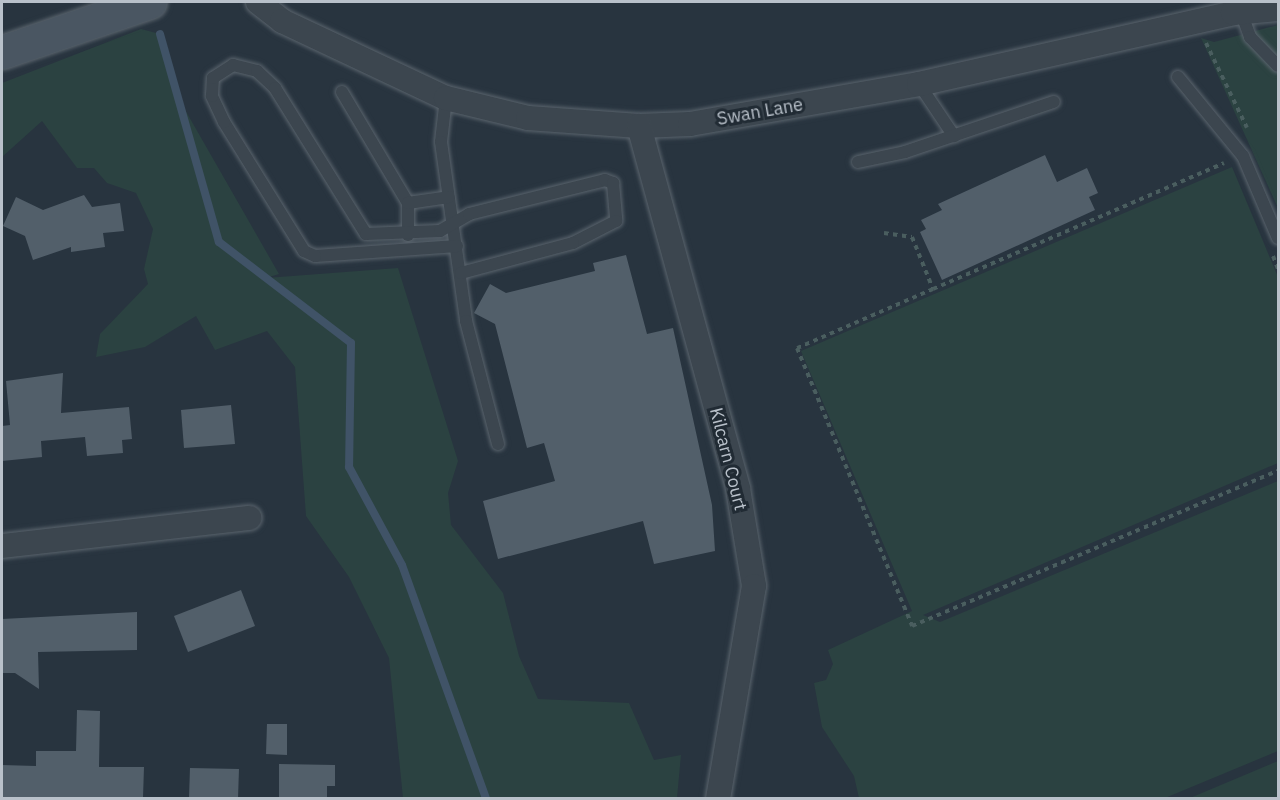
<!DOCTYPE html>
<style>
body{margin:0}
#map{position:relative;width:1280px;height:800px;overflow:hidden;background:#28343f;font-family:"IBM Plex Sans",sans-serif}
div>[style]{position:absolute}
.green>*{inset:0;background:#2b4241}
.stream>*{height:8px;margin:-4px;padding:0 4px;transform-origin:4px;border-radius:4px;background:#405367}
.building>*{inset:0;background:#525f6a}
.path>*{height:4px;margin-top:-2px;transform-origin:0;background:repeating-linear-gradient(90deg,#4a5e5f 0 4.5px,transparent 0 9px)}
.roads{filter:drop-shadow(0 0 2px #5a646d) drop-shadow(0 0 2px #5a646d)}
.lane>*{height:12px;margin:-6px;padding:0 6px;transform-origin:6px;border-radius:6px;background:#3c464f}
.street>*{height:24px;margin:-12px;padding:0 12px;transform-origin:12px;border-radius:12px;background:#3c464f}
.secondary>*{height:33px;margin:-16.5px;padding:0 16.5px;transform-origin:16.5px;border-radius:16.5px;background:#4a5662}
span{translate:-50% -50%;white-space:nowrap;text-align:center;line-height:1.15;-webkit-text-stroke:6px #212b34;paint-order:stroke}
.street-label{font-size:18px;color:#b9c1ca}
.frame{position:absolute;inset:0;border:3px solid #b9c1ca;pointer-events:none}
</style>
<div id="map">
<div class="green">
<div style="clip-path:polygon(1278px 25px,1278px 208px,1201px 38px,1214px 42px)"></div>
<div style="clip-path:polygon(141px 29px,160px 34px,184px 108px,279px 274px,266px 278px,398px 268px,458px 461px,448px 493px,451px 525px,503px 593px,519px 656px,538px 699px,629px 703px,654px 760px,681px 755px,677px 798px,403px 798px,389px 658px,349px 577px,306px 516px,295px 367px,267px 331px,215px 350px,196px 316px,145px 347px,96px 357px,100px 334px,148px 284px,144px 269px,153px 229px,136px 193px,107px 183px,94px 168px,77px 168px,42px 121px,2px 157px,2px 83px)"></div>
<div style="clip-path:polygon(1232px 167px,1278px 277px,1278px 463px,923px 615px,940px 622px,1278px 481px,1278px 751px,1165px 798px,859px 798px,854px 776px,822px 727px,814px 683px,826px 680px,833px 664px,828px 650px,912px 611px,801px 351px)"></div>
<div style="clip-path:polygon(1278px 761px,1278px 798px,1190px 798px)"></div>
</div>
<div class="stream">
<div style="left:160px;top:34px;width:216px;rotate:74.2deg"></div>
<div style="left:219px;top:242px;width:166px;rotate:37.4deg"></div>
<div style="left:351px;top:343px;width:124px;rotate:90.9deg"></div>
<div style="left:349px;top:467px;width:111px;rotate:61.6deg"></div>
<div style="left:402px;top:565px;width:248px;rotate:70.2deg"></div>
</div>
<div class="building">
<div style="clip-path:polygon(1045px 155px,1057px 182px,1087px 168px,1098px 193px,1089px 197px,1095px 210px,942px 280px,920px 232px,926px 229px,921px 220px,942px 210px,938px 204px)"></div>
<div style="clip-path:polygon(84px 195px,92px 207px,120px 203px,124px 231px,103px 233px,105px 247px,71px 252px,71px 247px,33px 260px,25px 236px,3px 226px,16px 197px,43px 210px)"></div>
<div style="clip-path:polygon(626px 255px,647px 334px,673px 328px,712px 505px,715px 551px,654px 564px,643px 521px,498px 559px,483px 501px,555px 481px,544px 443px,527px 448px,495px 324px,474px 313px,490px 284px,506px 293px,595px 271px,593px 263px)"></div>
<div style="clip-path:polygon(63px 373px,61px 413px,129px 407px,132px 439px,122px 440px,123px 453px,87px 456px,85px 437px,41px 441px,42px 457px,2px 461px,2px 426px,10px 425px,6px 381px)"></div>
<div style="clip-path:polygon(231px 405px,235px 444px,184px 448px,181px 410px)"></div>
<div style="clip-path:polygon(241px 590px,255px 626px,188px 652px,174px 616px)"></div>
<div style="clip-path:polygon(137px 612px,137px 650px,38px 652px,39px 689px,15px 673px,2px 673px,2px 619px)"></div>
<div style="clip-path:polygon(77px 710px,100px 711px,99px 767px,144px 767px,143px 798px,2px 798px,2px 765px,36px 766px,36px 751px,76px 751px)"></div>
<div style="clip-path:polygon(267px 724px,287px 724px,287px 755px,266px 754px)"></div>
<div style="clip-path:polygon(279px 764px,335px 765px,335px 786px,327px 786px,327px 798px,279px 798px)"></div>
<div style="clip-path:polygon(190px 768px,239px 769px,238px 798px,189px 798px)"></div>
</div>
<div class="path">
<div style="left:1206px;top:43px;width:94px;rotate:64.2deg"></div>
<div style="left:884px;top:233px;width:28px;rotate:8deg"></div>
<div style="left:912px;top:237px;width:56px;rotate:68deg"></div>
<div style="left:933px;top:289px;width:148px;rotate:156.5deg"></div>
<div style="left:797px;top:348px;width:301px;rotate:67.5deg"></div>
<div style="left:912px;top:626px;width:397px;rotate:-23deg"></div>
<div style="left:1273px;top:256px;width:14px;rotate:69deg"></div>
<div style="left:933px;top:289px;width:317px;rotate:-23.4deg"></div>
</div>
<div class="roads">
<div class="lane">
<div style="left:1241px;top:12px;width:27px;rotate:70deg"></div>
<div style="left:1250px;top:37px;width:40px;rotate:46deg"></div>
<div style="left:1178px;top:77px;width:102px;rotate:50.6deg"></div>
<div style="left:1243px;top:156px;width:89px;rotate:66.9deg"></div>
<div style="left:919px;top:84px;width:63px;rotate:56.1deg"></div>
<div style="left:342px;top:92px;width:129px;rotate:59.3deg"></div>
<div style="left:446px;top:98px;width:44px;rotate:96.5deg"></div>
<div style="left:441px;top:142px;width:181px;rotate:82deg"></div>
<div style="left:466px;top:321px;width:127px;rotate:75.4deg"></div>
<div style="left:858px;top:162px;width:48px;rotate:-12deg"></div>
<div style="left:905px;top:152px;width:157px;rotate:-18.6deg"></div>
<div style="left:408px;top:235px;width:32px;rotate:-90deg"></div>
<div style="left:408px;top:203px;width:41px;rotate:-8.3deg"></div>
<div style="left:457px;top:246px;width:142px;rotate:176deg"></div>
<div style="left:315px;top:256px;width:12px;rotate:-156deg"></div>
<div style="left:304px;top:251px;width:152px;rotate:-121.8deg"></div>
<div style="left:224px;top:122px;width:29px;rotate:-115deg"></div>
<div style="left:212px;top:96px;width:18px;rotate:-87deg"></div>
<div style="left:213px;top:78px;width:24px;rotate:-33deg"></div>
<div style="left:233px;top:65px;width:25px;rotate:14deg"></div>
<div style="left:257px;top:71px;width:25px;rotate:43deg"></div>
<div style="left:275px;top:88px;width:172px;rotate:58.1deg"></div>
<div style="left:366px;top:234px;width:74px;rotate:-2.3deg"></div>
<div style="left:440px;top:231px;width:34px;rotate:-30deg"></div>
<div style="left:469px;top:214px;width:140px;rotate:-14deg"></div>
<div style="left:605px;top:180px;width:9px;rotate:21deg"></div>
<div style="left:613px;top:183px;width:38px;rotate:85deg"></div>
<div style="left:616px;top:221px;width:48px;rotate:152.9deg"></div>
<div style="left:573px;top:243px;width:116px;rotate:165deg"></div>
</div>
<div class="street">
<div style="left:258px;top:2px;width:31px;rotate:38deg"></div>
<div style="left:282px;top:21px;width:181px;rotate:25.2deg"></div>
<div style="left:446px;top:98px;width:84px;rotate:13.7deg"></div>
<div style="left:528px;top:118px;width:111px;rotate:4.1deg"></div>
<div style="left:639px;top:126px;width:51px;rotate:-2.2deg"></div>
<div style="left:690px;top:124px;width:232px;rotate:-9.9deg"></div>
<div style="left:919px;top:84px;width:322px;rotate:-12.7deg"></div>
<div style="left:1233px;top:13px;width:45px;rotate:-5.1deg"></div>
<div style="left:639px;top:126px;width:376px;rotate:74.7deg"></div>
<div style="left:738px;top:489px;width:98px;rotate:80.6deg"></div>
<div style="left:754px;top:586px;width:215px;rotate:99.6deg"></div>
<div style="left:2px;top:546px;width:249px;rotate:-6.5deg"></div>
</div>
<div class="secondary">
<div style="left:2px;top:52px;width:156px;rotate:-18.7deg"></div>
</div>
</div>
<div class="street-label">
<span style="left:760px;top:112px;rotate:-10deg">Swan Lane</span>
<span style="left:728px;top:459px;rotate:76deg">Kilcarn Court</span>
</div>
<div class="frame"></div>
</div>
